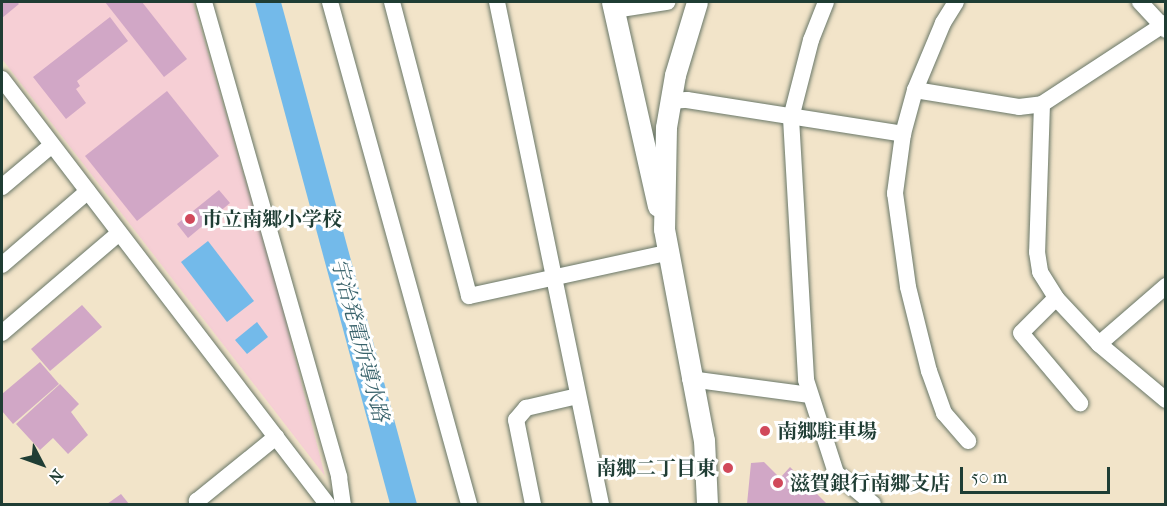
<!DOCTYPE html>
<meta charset="utf-8">
<style>
body{margin:0}
#map{position:relative;width:1167px;height:506px;overflow:hidden;background:#f2e4c9;font-family:"IM FELL French Canon","Noto Serif JP",serif}
div>[style]{position:absolute}
.built>*{inset:0;background:#f6cfd5}
.water>*{inset:0;background:#73baea}
.building>*{inset:0;background:#d1a7c6}
.roads{filter:drop-shadow(0 0 2px #697768) drop-shadow(0 0 2px #697768)}
.minor>*{height:16px;margin:-8px;padding:0 8px;transform-origin:8px;border-radius:8px;background:#fff}
.tertiary>*{height:21px;margin:-10.5px;padding:0 10.5px;transform-origin:10.5px;border-radius:10.5px;background:#fff}
.dots>*{width:16px;height:16px;translate:-50% -50%;box-sizing:border-box;border:3px solid #fff;border-radius:50%}
span{translate:-50% -50%;white-space:nowrap;text-align:center;line-height:1.15;-webkit-text-stroke:6px #fff;paint-order:stroke}
.poi-label{font-size:20px;color:#1f3d34;font-weight:700}
.left{translate:0 -50%;text-align:left}
.right{translate:-100% -50%;text-align:right}
.water-label{font-size:21px;color:#38626b;font-style:italic}
.frame{position:absolute;inset:0;border:3px solid #1f3d34;pointer-events:none}
.north{position:absolute;left:12px;top:434px;width:60px;height:60px;-webkit-text-stroke:4px #fff;paint-order:stroke;rotate:131deg;font-size:16px;font-weight:700;line-height:24px;text-align:center;color:#1f3d34}
.north::after{content:'';display:block;margin:auto;width:21px;height:27px;background:#1f3d34;clip-path:polygon(50% 0,100% 100%,50% 72%,0 100%)}
.scale{position:absolute;left:960px;top:467px;width:150px;height:27px;box-sizing:border-box;border:3px solid #1f3d34;border-top:0;padding-left:8px;font-size:18px;line-height:21px;white-space:nowrap;color:#1f3d34;-webkit-text-stroke:4px #fff;paint-order:stroke}
</style>
<div id="map">
<div class="built">
<div style="clip-path:polygon(2px 2px,193px 2px,280px 299px,325px 476px,2px 59px)"></div>
</div>
<div class="water">
<div style="clip-path:polygon(255px 2px,281px 2px,417px 504px,390px 504px)"></div>
<div style="clip-path:polygon(208px 241px,254px 301px,227px 322px,181px 262px)"></div>
<div style="clip-path:polygon(257px 322px,268px 337px,247px 354px,235px 340px)"></div>
</div>
<div class="building">
<div style="clip-path:polygon(2px 2px,17px 2px,19px 4px,2px 18px)"></div>
<div style="clip-path:polygon(105px 2px,142px 2px,187px 59px,164px 77px)"></div>
<div style="clip-path:polygon(110px 17px,128px 41px,77px 81px,80px 86px,76px 89px,86px 103px,66px 119px,33px 77px)"></div>
<div style="clip-path:polygon(167px 91px,219px 156px,137px 221px,85px 156px)"></div>
<div style="clip-path:polygon(219px 190px,230px 203px,188px 238px,177px 224px)"></div>
<div style="clip-path:polygon(82px 305px,102px 327px,50px 371px,31px 349px)"></div>
<div style="clip-path:polygon(40px 362px,59px 384px,13px 424px,2px 411px,2px 394px)"></div>
<div style="clip-path:polygon(60px 384px,79px 404px,71px 412px,88px 435px,68px 454px,53px 438px,40px 450px,16px 424px)"></div>
<div style="clip-path:polygon(764px 462px,780px 478px,790px 467px,827px 504px,747px 504px,751px 463px)"></div>
<div style="clip-path:polygon(121px 494px,129px 504px,107px 504px)"></div>
</div>
<div class="roads">
<div class="minor">
<div style="left:204px;top:2px;width:494px;rotate:74.1deg"></div>
<div style="left:339px;top:477px;width:27px;rotate:82deg"></div>
<div style="left:330px;top:2px;width:521px;rotate:74.52deg"></div>
<div style="left:392px;top:2px;width:304px;rotate:75.3deg"></div>
<div style="left:469px;top:296px;width:203px;rotate:-12.3deg"></div>
<div style="left:497px;top:2px;width:513px;rotate:78.3deg"></div>
<div style="left:826px;top:2px;width:41px;rotate:111.5deg"></div>
<div style="left:811px;top:40px;width:81px;rotate:104.4deg"></div>
<div style="left:791px;top:118px;width:262px;rotate:86.7deg"></div>
<div style="left:806px;top:380px;width:98px;rotate:72.1deg"></div>
<div style="left:836px;top:473px;width:48px;rotate:40deg"></div>
<div style="left:956px;top:2px;width:25px;rotate:122deg"></div>
<div style="left:943px;top:23px;width:73px;rotate:112.7deg"></div>
<div style="left:915px;top:90px;width:46px;rotate:105.3deg"></div>
<div style="left:903px;top:134px;width:60px;rotate:97.7deg"></div>
<div style="left:895px;top:193px;width:95px;rotate:82.1deg"></div>
<div style="left:908px;top:287px;width:87px;rotate:76deg"></div>
<div style="left:929px;top:371px;width:45px;rotate:70.3deg"></div>
<div style="left:944px;top:413px;width:37px;rotate:49deg"></div>
<div style="left:1140px;top:2px;width:38px;rotate:47deg"></div>
<div style="left:614px;top:10px;width:54px;rotate:-8.6deg"></div>
<div style="left:2px;top:79px;width:535px;rotate:52.59deg"></div>
<div style="left:915px;top:90px;width:105px;rotate:9.3deg"></div>
<div style="left:1019px;top:107px;width:23px;rotate:-7deg"></div>
<div style="left:1042px;top:104px;width:148px;rotate:-33.2deg"></div>
<div style="left:671px;top:101px;width:16px;rotate:-4deg"></div>
<div style="left:687px;top:100px;width:219px;rotate:8.9deg"></div>
<div style="left:1042px;top:104px;width:148px;rotate:91.9deg"></div>
<div style="left:1037px;top:252px;width:20px;rotate:81deg"></div>
<div style="left:1040px;top:272px;width:31px;rotate:58deg"></div>
<div style="left:1056px;top:298px;width:63px;rotate:46.9deg"></div>
<div style="left:1099px;top:344px;width:87px;rotate:39.9deg"></div>
<div style="left:2px;top:187px;width:65px;rotate:-40deg"></div>
<div style="left:2px;top:265px;width:113px;rotate:-40.7deg"></div>
<div style="left:1056px;top:298px;width:49px;rotate:135deg"></div>
<div style="left:1021px;top:333px;width:92px;rotate:49.9deg"></div>
<div style="left:2px;top:333px;width:154px;rotate:-40.5deg"></div>
<div style="left:1099px;top:344px;width:89px;rotate:-40.9deg"></div>
<div style="left:690px;top:379px;width:121px;rotate:7.6deg"></div>
<div style="left:199px;top:504px;width:4px;rotate:-124deg"></div>
<div style="left:197px;top:501px;width:102px;rotate:-39deg"></div>
<div style="left:533px;top:504px;width:86px;rotate:-101.4deg"></div>
<div style="left:516px;top:420px;width:16px;rotate:-50deg"></div>
<div style="left:526px;top:408px;width:53px;rotate:-13deg"></div>
</div>
<div class="tertiary">
<div style="left:612px;top:2px;width:209px;rotate:77.3deg"></div>
<div style="left:697px;top:2px;width:76px;rotate:106.8deg"></div>
<div style="left:675px;top:75px;width:53px;rotate:99.8deg"></div>
<div style="left:666px;top:127px;width:102px;rotate:91.1deg"></div>
<div style="left:664px;top:229px;width:215px;rotate:79.3deg"></div>
<div style="left:704px;top:440px;width:64px;rotate:87.3deg"></div>
</div>
</div>
<div class="dots">
<div style="left:190px;top:219px;background:#d1495b"></div>
<div style="left:765px;top:431px;background:#d1495b"></div>
<div style="left:728px;top:468px;background:#d1495b"></div>
<div style="left:778px;top:483px;background:#d1495b"></div>
</div>
<div class="poi-label">
<span class="left" style="left:202px;top:219px">市立南郷小学校</span>
<span class="left" style="left:777px;top:431px">南郷駐車場</span>
<span class="right" style="left:716px;top:468px">南郷二丁目東</span>
<span class="left" style="left:790px;top:483px">滋賀銀行南郷支店</span>
</div>
<div class="water-label">
<span style="left:360px;top:340px;rotate:75deg">宇治発電所導水路</span>
</div>
<div class="frame"></div>
<div class="north">N</div>
<div class="scale">50 m</div>
</div>
